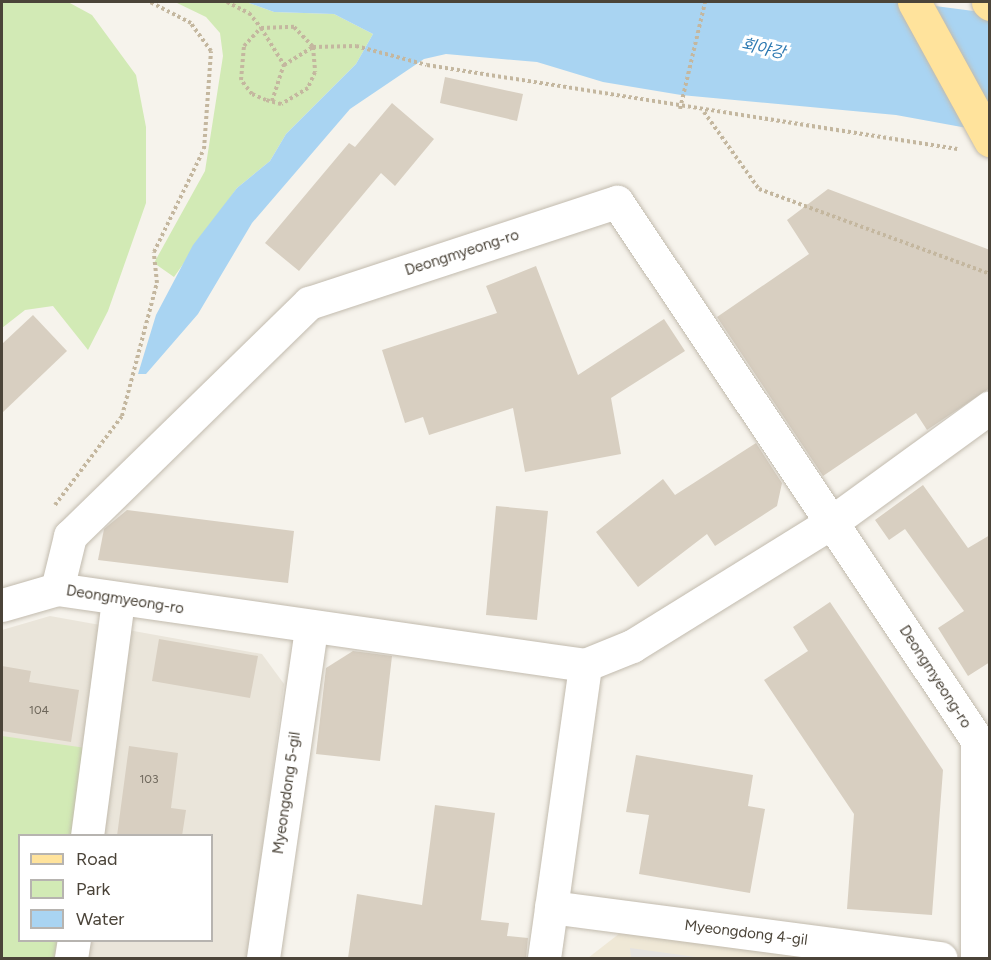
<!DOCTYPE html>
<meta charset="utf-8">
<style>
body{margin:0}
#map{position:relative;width:991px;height:960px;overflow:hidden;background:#f6f3ec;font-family:Figtree,"Noto Sans KR",sans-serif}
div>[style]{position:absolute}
.residential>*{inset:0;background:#eae5da}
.education>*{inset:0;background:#efe8d6}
.green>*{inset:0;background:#d2eab5}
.parking>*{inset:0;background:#e5e3e0}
.water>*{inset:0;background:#a9d4f2}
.building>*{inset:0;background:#d8cfc1}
.path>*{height:4px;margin-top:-2px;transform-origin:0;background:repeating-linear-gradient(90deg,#c4b79f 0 3px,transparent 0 6px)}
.roads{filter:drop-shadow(0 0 2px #c2bbae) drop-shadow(0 0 2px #c2bbae)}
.minor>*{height:33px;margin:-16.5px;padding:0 16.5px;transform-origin:16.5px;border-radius:16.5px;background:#fff}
.major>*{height:33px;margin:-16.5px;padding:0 16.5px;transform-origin:16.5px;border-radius:16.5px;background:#ffe39c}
span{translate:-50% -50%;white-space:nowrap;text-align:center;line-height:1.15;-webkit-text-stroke:6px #fff;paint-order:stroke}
.number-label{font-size:12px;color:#6e675b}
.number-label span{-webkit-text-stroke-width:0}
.street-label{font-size:15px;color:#4b4439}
.water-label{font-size:16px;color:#2e7ab2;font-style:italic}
.frame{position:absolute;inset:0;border:3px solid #4b4439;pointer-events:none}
.legend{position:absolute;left:18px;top:834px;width:195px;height:108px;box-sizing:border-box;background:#fff;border:2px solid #b7b4b0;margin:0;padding:8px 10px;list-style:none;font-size:18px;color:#4b4439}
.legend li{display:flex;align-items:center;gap:12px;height:30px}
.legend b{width:30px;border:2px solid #b7b4b0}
</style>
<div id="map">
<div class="residential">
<div style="clip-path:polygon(evenodd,50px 616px,262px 654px,284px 684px,248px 958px,2px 958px,2px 630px,50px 616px,20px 836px,212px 836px,212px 940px,20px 940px,20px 836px)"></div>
</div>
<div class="education">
<div style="clip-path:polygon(620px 933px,813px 958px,588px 958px)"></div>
</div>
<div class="green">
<div style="clip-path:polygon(2px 2px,68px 2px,92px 15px,136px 75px,146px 127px,146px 203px,108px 311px,88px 350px,53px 306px,25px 310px,2px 328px)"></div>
<div style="clip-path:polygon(175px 2px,246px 2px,274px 12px,334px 14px,373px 34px,356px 64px,286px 134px,270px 161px,237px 188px,174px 277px,154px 263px,205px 171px,223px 56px,220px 33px,206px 17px)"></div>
<div style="clip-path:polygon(2px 736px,86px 748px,73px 835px,20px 836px,20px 940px,57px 941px,54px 958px,2px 958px)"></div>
</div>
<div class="parking">
<div style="clip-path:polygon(630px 948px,703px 958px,631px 958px)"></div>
</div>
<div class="water">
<div style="clip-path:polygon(246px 2px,904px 2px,989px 13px,989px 132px,896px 115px,681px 95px,603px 82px,537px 62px,446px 54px,424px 59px,350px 109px,252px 223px,198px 314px,146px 374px,138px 374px,156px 315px,193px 245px,237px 188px,270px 161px,286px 134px,356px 64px,373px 34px,334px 14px,274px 12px)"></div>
</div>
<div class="building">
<div style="clip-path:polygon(445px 77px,523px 94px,517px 121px,440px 103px)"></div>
<div style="clip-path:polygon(392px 103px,434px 139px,395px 186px,381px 173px,299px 271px,265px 243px,349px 143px,355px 147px)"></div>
<div style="clip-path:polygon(828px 189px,990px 250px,990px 388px,927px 430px,916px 413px,823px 476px,717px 317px,809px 254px,787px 220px)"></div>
<div style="clip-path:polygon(536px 266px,578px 375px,664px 319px,685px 351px,611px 398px,621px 454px,525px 472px,513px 408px,429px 435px,423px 417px,405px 423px,382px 350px,497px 313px,486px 286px)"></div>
<div style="clip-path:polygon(33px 315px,67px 351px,2px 413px,2px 344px)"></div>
<div style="clip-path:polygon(756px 443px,782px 483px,777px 506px,715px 546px,707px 534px,638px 587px,596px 532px,663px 479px,675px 495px)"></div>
<div style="clip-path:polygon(923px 485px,968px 548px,990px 535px,990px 662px,968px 676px,938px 628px,964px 611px,905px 529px,889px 540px,875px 520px)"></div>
<div style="clip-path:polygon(496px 506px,548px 511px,537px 620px,486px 615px)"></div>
<div style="clip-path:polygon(127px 510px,294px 531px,288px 583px,98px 560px,104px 529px)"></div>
<div style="clip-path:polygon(830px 602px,943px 770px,932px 915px,847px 909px,854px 814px,764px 680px,808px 651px,793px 627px)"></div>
<div style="clip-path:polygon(159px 639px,258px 656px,250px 698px,152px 681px)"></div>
<div style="clip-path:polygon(353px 651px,392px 656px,380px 761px,316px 754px,326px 668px)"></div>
<div style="clip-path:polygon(2px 666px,31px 671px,29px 682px,79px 690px,71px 742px,2px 731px)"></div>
<div style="clip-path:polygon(129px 746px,178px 753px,171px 808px,186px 810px,182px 836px,117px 836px)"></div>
<div style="clip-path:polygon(636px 755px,753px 775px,748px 806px,765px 809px,750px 893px,639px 874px,649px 815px,626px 812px)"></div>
<div style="clip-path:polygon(435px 805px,495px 813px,481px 920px,509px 923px,507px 936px,528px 938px,526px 958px,348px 958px,357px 894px,422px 905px)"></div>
</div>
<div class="path">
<div style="left:227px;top:2px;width:25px;rotate:27deg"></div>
<div style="left:249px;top:13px;width:19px;rotate:51deg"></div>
<div style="left:261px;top:28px;width:33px;rotate:-2deg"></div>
<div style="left:294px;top:27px;width:28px;rotate:46deg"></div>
<div style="left:313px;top:47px;width:43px;rotate:-1.3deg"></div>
<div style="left:356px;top:46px;width:73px;rotate:15deg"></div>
<div style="left:427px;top:65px;width:537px;rotate:9.01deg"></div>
<div style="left:272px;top:101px;width:38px;rotate:-72deg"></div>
<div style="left:284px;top:65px;width:34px;rotate:-32deg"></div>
<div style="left:313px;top:47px;width:25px;rotate:85deg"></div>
<div style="left:315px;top:72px;width:17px;rotate:114deg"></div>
<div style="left:308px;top:88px;width:31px;rotate:149deg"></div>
<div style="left:281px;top:104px;width:16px;rotate:-165deg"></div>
<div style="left:266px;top:100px;width:15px;rotate:-157deg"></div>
<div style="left:252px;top:94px;width:18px;rotate:-128deg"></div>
<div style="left:241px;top:80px;width:34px;rotate:-85deg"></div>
<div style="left:244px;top:46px;width:25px;rotate:-47deg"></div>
<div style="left:261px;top:28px;width:44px;rotate:58.1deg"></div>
<div style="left:680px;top:109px;width:110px;rotate:-76.8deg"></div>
<div style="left:704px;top:112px;width:95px;rotate:54.5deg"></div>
<div style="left:759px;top:189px;width:246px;rotate:20.2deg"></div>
<div style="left:55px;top:505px;width:111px;rotate:-53deg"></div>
<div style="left:122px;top:416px;width:138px;rotate:-75.3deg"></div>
<div style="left:157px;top:283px;width:31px;rotate:-96deg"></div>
<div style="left:154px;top:252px;width:114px;rotate:-64.1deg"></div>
<div style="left:204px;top:149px;width:98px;rotate:-85.9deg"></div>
<div style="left:211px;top:51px;width:34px;rotate:-126deg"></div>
<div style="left:191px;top:23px;width:46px;rotate:-152.9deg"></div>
</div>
<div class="roads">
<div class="minor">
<div style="left:57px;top:589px;width:55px;rotate:-76.2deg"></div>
<div style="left:70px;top:536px;width:334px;rotate:-44.3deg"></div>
<div style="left:309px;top:303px;width:324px;rotate:-18.2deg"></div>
<div style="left:617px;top:202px;width:647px;rotate:56.21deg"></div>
<div style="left:977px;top:740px;width:218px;rotate:90deg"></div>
<div style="left:2px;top:605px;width:57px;rotate:-16.2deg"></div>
<div style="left:57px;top:589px;width:533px;rotate:8.19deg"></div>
<div style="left:585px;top:665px;width:51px;rotate:-22deg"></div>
<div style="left:632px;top:646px;width:235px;rotate:-31.8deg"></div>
<div style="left:832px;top:522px;width:195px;rotate:-36deg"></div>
<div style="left:87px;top:836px;width:238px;rotate:-82.5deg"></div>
<div style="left:551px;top:907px;width:393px;rotate:7.5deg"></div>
<div style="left:71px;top:958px;width:18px;rotate:-81deg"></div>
<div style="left:263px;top:958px;width:334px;rotate:-81.7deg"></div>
<div style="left:544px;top:958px;width:296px;rotate:-82deg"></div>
</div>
<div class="major">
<div style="left:914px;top:2px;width:158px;rotate:61.2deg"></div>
<div style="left:988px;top:2px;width:3px;rotate:45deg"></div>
</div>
</div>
<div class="number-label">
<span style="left:39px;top:711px">104</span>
<span style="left:149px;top:780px">103</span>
</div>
<div class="street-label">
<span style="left:462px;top:253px;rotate:-18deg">Deongmyeong-ro</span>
<span style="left:125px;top:600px;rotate:9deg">Deongmyeong-ro</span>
<span style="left:935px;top:677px;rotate:57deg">Deongmyeong-ro</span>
<span style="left:287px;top:793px;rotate:-82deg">Myeongdong 5-gil</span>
<span style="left:746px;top:933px;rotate:7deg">Myeongdong 4-gil</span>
</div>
<div class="water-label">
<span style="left:763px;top:49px;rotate:12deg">회야강</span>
</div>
<div class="frame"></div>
<ul class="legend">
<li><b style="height:8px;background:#ffe39c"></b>Road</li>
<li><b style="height:16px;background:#d2eab5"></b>Park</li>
<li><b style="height:16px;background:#a9d4f2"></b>Water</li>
</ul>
</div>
